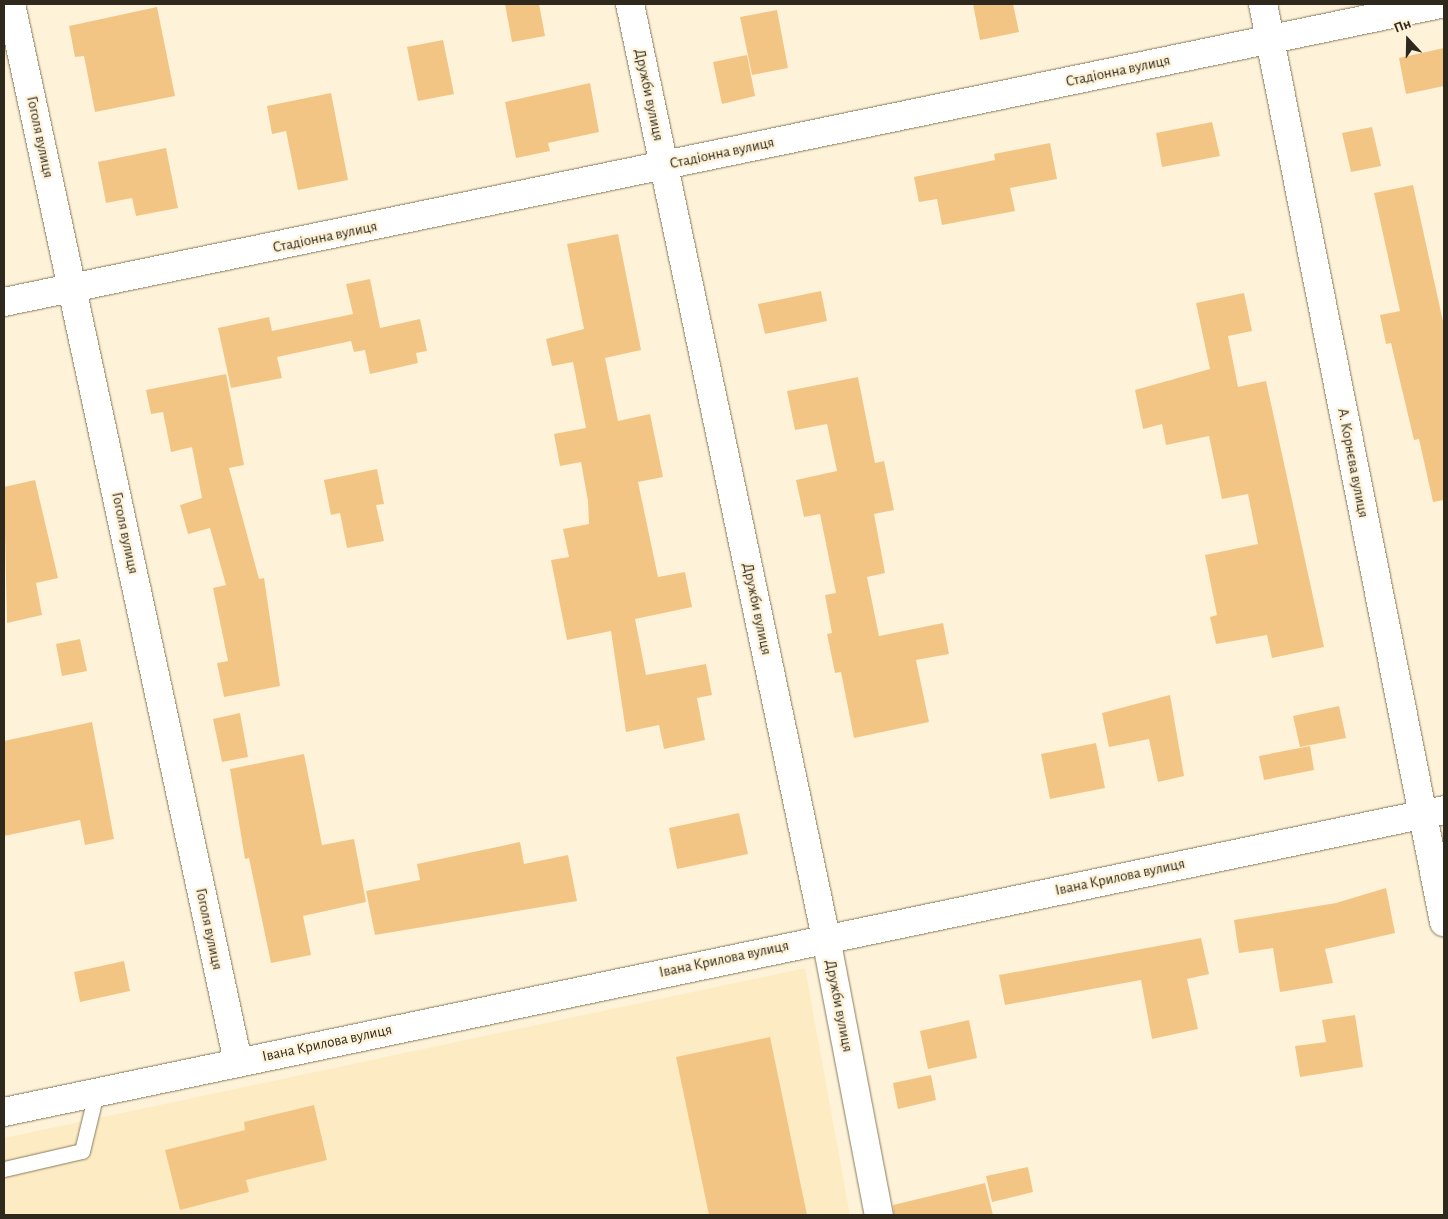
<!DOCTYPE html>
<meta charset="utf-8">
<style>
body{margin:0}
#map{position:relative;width:1448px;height:1219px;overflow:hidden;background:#fef3d9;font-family:"Alegreya Sans",sans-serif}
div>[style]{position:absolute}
.built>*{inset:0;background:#fdecc3}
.building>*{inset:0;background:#f3c585}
.roads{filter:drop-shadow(0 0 1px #887c5e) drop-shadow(0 0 1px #887c5e)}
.service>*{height:15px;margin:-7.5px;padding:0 7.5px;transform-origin:7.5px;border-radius:7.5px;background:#fff}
.minor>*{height:28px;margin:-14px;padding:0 14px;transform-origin:14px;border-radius:14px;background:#fff}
.tertiary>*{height:28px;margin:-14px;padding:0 14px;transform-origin:14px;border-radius:14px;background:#fff}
span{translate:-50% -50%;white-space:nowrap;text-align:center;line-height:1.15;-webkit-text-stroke:4.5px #fef3d9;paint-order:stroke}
.street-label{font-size:15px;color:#2e291c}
.frame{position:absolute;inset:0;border:5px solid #2e291c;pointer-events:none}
.north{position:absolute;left:1383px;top:15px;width:50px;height:50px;-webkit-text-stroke:4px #fef3d9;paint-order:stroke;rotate:339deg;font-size:14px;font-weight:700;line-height:20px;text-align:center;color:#2e291c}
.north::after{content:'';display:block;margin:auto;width:18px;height:22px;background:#2e291c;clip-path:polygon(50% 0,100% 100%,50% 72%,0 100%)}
</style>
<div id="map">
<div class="built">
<div style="clip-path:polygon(805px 968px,850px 1215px,4px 1215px,4px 1138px)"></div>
</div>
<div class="building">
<div style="clip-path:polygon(505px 4px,539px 4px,545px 36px,512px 42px)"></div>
<div style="clip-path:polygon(973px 4px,1013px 4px,1019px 32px,980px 40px)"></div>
<div style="clip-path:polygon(157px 7px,175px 96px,95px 112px,84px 56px,75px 57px,69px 26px)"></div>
<div style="clip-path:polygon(777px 10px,788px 68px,752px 75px,740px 17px)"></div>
<div style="clip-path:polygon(443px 40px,454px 94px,418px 101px,407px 47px)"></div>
<div style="clip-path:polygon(1444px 48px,1444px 86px,1406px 94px,1399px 58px)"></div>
<div style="clip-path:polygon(747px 55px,755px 96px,722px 104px,713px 62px)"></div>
<div style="clip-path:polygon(590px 83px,599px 132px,548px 143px,550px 151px,516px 158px,505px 102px)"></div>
<div style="clip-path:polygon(331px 93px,348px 180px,298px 190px,286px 131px,272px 134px,267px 106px)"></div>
<div style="clip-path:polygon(1212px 122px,1220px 156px,1162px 167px,1156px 133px)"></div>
<div style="clip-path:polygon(1372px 127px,1381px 166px,1351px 172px,1342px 133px)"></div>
<div style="clip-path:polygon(1050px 143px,1057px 179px,1010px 188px,1015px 211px,942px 225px,937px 199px,919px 202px,914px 177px,995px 160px,994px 154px)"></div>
<div style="clip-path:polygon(166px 148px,178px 208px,136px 216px,132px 198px,106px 203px,98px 162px)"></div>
<div style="clip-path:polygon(1413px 185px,1444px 326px,1444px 500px,1433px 502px,1419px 439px,1414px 440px,1391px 343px,1386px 344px,1380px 315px,1400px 311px,1374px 193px)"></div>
<div style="clip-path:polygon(618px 234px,641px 350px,605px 358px,618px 421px,650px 414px,663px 477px,638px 482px,658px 577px,685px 572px,692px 607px,635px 619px,646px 675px,706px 664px,712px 695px,697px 698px,705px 740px,664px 749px,659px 725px,626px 732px,611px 631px,567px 640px,551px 560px,569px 557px,563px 529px,589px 524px,588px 501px,581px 462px,560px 466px,554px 434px,586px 428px,573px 362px,552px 366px,546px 339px,584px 329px,567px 244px)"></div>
<div style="clip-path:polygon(370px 279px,380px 328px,420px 319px,427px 351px,416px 353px,418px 363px,370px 374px,365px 350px,354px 352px,351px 341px,277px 357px,282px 378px,231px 388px,218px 328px,269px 317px,272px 331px,353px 314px,346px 284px)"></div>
<div style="clip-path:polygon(821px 291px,827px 321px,765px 334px,758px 304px)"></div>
<div style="clip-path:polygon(1244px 293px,1252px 331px,1228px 336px,1238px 387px,1266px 381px,1324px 647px,1272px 658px,1267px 635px,1216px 644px,1210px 617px,1217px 615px,1205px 555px,1258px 544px,1248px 494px,1222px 499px,1209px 436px,1166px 445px,1162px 424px,1143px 429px,1135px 390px,1210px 369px,1196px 303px)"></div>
<div style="clip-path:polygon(226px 374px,244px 465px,229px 468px,259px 579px,264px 578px,280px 686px,224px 697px,217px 663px,228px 661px,213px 588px,226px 585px,210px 528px,188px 534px,180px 505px,202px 498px,192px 447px,171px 452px,163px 412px,151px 414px,146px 390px)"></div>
<div style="clip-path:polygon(858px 377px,875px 463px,884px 461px,894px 510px,874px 514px,885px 573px,867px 577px,879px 636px,943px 623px,949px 654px,916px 660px,929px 722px,854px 738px,841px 672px,835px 673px,827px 634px,832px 633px,825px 595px,836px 593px,820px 514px,804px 517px,796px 480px,837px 471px,827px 424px,795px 430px,787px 391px)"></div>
<div style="clip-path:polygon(377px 469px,384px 504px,376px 505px,384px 541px,347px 548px,340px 513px,331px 515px,324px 480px)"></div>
<div style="clip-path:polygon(35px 480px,58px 578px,36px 583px,42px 615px,7px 623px,4px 487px)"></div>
<div style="clip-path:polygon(80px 639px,87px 671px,62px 676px,56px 644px)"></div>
<div style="clip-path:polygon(1170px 695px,1184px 776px,1158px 782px,1149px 739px,1109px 747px,1102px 713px)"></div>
<div style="clip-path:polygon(1339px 706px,1346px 738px,1300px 747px,1293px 716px)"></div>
<div style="clip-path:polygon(240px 713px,248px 757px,222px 762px,213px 719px)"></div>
<div style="clip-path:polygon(92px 722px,114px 839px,85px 845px,80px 820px,4px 836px,4px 741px)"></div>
<div style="clip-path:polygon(1096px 743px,1105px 788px,1050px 799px,1041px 754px)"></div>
<div style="clip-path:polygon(1310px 746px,1314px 770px,1264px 780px,1259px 756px)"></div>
<div style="clip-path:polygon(304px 754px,322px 845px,354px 839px,366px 902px,303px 916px,311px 955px,271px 963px,249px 858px,245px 859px,230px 769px)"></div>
<div style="clip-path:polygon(739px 813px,748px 854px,677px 869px,669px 828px)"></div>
<div style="clip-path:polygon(520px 842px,524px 864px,568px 855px,577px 901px,375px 935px,366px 891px,420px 880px,417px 864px)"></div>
<div style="clip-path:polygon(1386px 888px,1395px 933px,1325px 949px,1333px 983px,1280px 992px,1273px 948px,1239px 953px,1234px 920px,1336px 903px)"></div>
<div style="clip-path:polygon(1201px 938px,1209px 974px,1187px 979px,1198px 1029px,1152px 1039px,1141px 980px,1005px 1005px,999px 975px)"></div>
<div style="clip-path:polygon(124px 961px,130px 991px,80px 1002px,74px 972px)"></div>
<div style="clip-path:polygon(1355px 1015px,1363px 1067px,1300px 1077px,1295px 1046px,1326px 1042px,1322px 1020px)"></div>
<div style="clip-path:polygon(969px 1020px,977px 1058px,928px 1069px,920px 1031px)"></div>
<div style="clip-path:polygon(770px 1037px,807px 1215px,709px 1215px,676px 1057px)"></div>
<div style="clip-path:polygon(931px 1075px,936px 1100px,898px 1109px,893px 1083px)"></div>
<div style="clip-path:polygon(314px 1105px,327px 1160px,246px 1180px,249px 1192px,180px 1210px,165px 1150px,245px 1130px,244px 1122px)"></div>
<div style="clip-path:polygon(1028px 1167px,1033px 1192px,992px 1202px,986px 1176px)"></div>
<div style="clip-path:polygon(985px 1183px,993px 1215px,894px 1215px,893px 1205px)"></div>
</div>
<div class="roads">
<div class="service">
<div style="left:4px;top:1169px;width:80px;rotate:-13deg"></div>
<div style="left:82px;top:1151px;width:60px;rotate:-76.4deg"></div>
</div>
<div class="minor">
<div style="left:11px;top:4px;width:1082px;rotate:77.89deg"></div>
<div style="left:630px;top:4px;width:954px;rotate:78.15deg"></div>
<div style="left:826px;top:938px;width:282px;rotate:79.2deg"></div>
<div style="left:1263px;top:4px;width:936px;rotate:78.85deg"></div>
<div style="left:4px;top:302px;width:1467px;rotate:-11.72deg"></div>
</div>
<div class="tertiary">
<div style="left:4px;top:1112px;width:1471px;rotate:-11.84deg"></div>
</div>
</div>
<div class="street-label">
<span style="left:1118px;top:71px;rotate:-12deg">Стадіонна вулиця</span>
<span style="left:649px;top:95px;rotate:78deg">Дружби вулиця</span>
<span style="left:40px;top:137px;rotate:78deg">Гоголя вулиця</span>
<span style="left:722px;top:153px;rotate:-12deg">Стадіонна вулиця</span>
<span style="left:325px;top:237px;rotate:-12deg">Стадіонна вулиця</span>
<span style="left:1353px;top:463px;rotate:79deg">А. Корнєва вулиця</span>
<span style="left:125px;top:533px;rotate:78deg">Гоголя вулиця</span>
<span style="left:757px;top:609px;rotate:78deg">Дружби вулиця</span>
<span style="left:1120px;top:877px;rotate:-12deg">Івана Крилова вулиця</span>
<span style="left:209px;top:929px;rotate:78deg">Гоголя вулиця</span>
<span style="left:724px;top:959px;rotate:-12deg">Івана Крилова вулиця</span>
<span style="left:839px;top:1006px;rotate:79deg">Дружби вулиця</span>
<span style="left:327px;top:1043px;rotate:-12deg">Івана Крилова вулиця</span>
</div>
<div class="frame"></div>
<div class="north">Пн</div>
</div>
